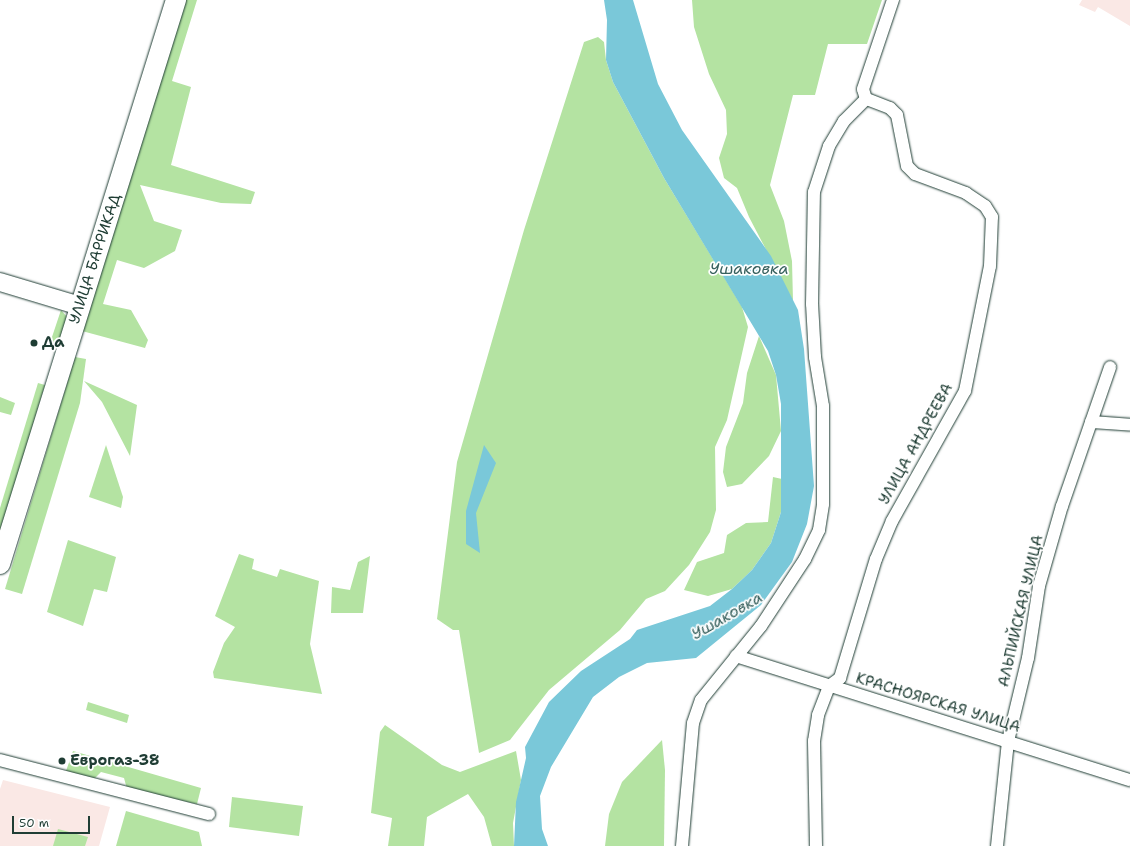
<!DOCTYPE html>
<meta charset="utf-8">
<style>
body{margin:0}
#map{position:relative;width:1130px;height:846px;overflow:hidden;background:#fff;font-family:"Shantell Sans",sans-serif}
div>[style]{position:absolute}
.built>*{inset:0;background:#fae8e5}
.green>*{inset:0;background:#b4e3a2}
.water>*{inset:0;background:#7ac8d9}
.roads{filter:drop-shadow(0 0 1px #1f3d34) drop-shadow(0 0 1px #1f3d34)}
.street>*{height:12px;margin:-6px;padding:0 6px;transform-origin:6px;border-radius:6px;background:#fff}
.secondary>*{height:18px;margin:-9px;padding:0 9px;transform-origin:9px;border-radius:9px;background:#fff}
.primary>*{height:20px;margin:-10px;padding:0 10px;transform-origin:10px;border-radius:10px;background:#fff}
.dots>*{width:11px;height:11px;translate:-50% -50%;box-sizing:border-box;border:2px solid #fff;border-radius:50%}
span{translate:-50% -50%;white-space:nowrap;text-align:center;line-height:1.15;-webkit-text-stroke:3.5px #fff;paint-order:stroke}
.street-label{font-size:15px;color:#1f3d34}
.poi-label{font-size:15px;color:#1f3d34;font-weight:700}
.left{translate:0 -50%;text-align:left}
.water-label{font-size:16px;color:#36605d;font-style:italic}
.scale{position:absolute;left:12px;top:816px;width:78px;height:18px;box-sizing:border-box;border:2px solid #1f3d34;border-top:0;padding-left:5px;font-size:12px;line-height:14px;white-space:nowrap;color:#1f3d34;-webkit-text-stroke:3px #fff;paint-order:stroke}
</style>
<div id="map">
<div class="built">
<div style="clip-path:polygon(1082px 0,1130px 0,1130px 26px,1098px 7px,1095px 12px,1079px 5px)"></div>
<div style="clip-path:polygon(3px 780px,110px 807px,99px 846px,0 846px,0 789px)"></div>
</div>
<div class="green">
<div style="clip-path:polygon(185px 0,197px 0,172px 81px,191px 87px,171px 165px,255px 192px,251px 204px,221px 203px,140px 185px,154px 221px,182px 230px,175px 251px,144px 268px,117px 260px,103px 304px,131px 310px,148px 340px,145px 348px,82px 331px)"></div>
<div style="clip-path:polygon(692px 0,882px 0,867px 44px,828px 44px,815px 95px,793px 95px,770px 185px,784px 221px,792px 261px,793px 301px,749px 217px,737px 188px,724px 178px,719px 158px,727px 134px,726px 110px,709px 74px,694px 27px)"></div>
<div style="clip-path:polygon(598px 37px,604px 42px,606px 60px,613px 82px,664px 178px,742px 307px,748px 327px,727px 420px,715px 447px,716px 510px,710px 532px,689px 565px,665px 591px,646px 599px,620px 630px,549px 690px,510px 740px,479px 753px,459px 630px,453px 630px,437px 619px,457px 462px,524px 230px,584px 42px)"></div>
<div style="clip-path:polygon(61px 310px,67px 317px,57px 348px,49px 346px)"></div>
<div style="clip-path:polygon(759px 336px,776px 375px,781px 431px,769px 456px,742px 484px,727px 487px,723px 472px,726px 447px,743px 403px,747px 373px)"></div>
<div style="clip-path:polygon(75px 357px,86px 359px,80px 403px,22px 594px,5px 589px)"></div>
<div style="clip-path:polygon(84px 381px,137px 405px,130px 456px,102px 402px)"></div>
<div style="clip-path:polygon(38px 383px,45px 385px,0 534px,0 508px)"></div>
<div style="clip-path:polygon(0 397px,15px 403px,11px 415px,0 412px)"></div>
<div style="clip-path:polygon(106px 445px,123px 497px,121px 508px,89px 497px)"></div>
<div style="clip-path:polygon(773px 477px,782px 479px,781px 512px,771px 543px,752px 570px,732px 589px,708px 596px,684px 590px,697px 562px,724px 553px,727px 535px,746px 523px,768px 522px)"></div>
<div style="clip-path:polygon(68px 540px,116px 557px,107px 592px,94px 589px,83px 626px,47px 612px)"></div>
<div style="clip-path:polygon(239px 554px,254px 559px,252px 569px,277px 577px,280px 569px,319px 581px,310px 644px,322px 694px,214px 678px,213px 672px,224px 643px,235px 627px,215px 616px)"></div>
<div style="clip-path:polygon(370px 556px,363px 613px,331px 613px,332px 587px,350px 590px,358px 562px)"></div>
<div style="clip-path:polygon(88px 702px,129px 715px,127px 723px,86px 710px)"></div>
<div style="clip-path:polygon(385px 725px,442px 765px,460px 772px,516px 751px,521px 780px,513px 823px,514px 846px,492px 846px,484px 817px,468px 794px,427px 817px,424px 846px,388px 846px,392px 818px,371px 813px,380px 732px)"></div>
<div style="clip-path:polygon(662px 740px,665px 770px,664px 846px,605px 846px,609px 814px,622px 782px)"></div>
<div style="clip-path:polygon(73px 751px,201px 788px,197px 804px,127px 789px,124px 778px,101px 772px,94px 779px,66px 771px)"></div>
<div style="clip-path:polygon(232px 797px,303px 806px,299px 836px,229px 827px)"></div>
<div style="clip-path:polygon(126px 811px,199px 832px,202px 846px,116px 846px)"></div>
<div style="clip-path:polygon(58px 829px,88px 837px,85px 846px,53px 846px)"></div>
</div>
<div class="water">
<div style="clip-path:polygon(604px 0,633px 0,658px 84px,682px 130px,771px 256px,798px 310px,804px 349px,814px 486px,807px 524px,792px 562px,761px 605px,696px 658px,647px 663px,619px 677px,593px 697px,551px 767px,540px 796px,542px 829px,548px 846px,514px 846px,516px 802px,526px 758px,525px 747px,549px 702px,581px 671px,630px 639px,637px 630px,710px 606px,732px 589px,752px 570px,771px 543px,781px 512px,781px 404px,776px 375px,768px 351px,664px 178px,613px 82px,606px 60px,607px 20px)"></div>
<div style="clip-path:polygon(484px 445px,496px 463px,476px 513px,480px 553px,466px 544px,466px 511px)"></div>
</div>
<div class="roads">
<div class="street">
<div style="left:1091px;top:422px;width:39px;rotate:4deg"></div>
<div style="left:736px;top:656px;width:413px;rotate:17.5deg"></div>
<div style="left:0;top:760px;width:216px;rotate:14.5deg"></div>
<div style="left:682px;top:846px;width:123px;rotate:-84.9deg"></div>
<div style="left:693px;top:723px;width:24px;rotate:-71deg"></div>
<div style="left:701px;top:700px;width:95px;rotate:-51deg"></div>
<div style="left:761px;top:626px;width:80px;rotate:-56.7deg"></div>
<div style="left:805px;top:559px;width:32px;rotate:-64deg"></div>
<div style="left:819px;top:530px;width:26px;rotate:-81deg"></div>
<div style="left:823px;top:504px;width:98px;rotate:-90deg"></div>
<div style="left:823px;top:406px;width:50px;rotate:-99.3deg"></div>
<div style="left:815px;top:357px;width:53px;rotate:-93.2deg"></div>
<div style="left:812px;top:304px;width:112px;rotate:-89deg"></div>
<div style="left:814px;top:192px;width:48px;rotate:-71.9deg"></div>
<div style="left:829px;top:146px;width:29px;rotate:-59deg"></div>
<div style="left:844px;top:121px;width:31px;rotate:-45deg"></div>
<div style="left:816px;top:846px;width:105px;rotate:-91.1deg"></div>
<div style="left:814px;top:741px;width:26px;rotate:-81deg"></div>
<div style="left:818px;top:715px;width:31px;rotate:-69deg"></div>
<div style="left:829px;top:686px;width:14px;rotate:-36deg"></div>
<div style="left:840px;top:678px;width:124px;rotate:-73.2deg"></div>
<div style="left:876px;top:559px;width:41px;rotate:-67.2deg"></div>
<div style="left:892px;top:521px;width:149px;rotate:-60.7deg"></div>
<div style="left:965px;top:391px;width:127px;rotate:-78.7deg"></div>
<div style="left:990px;top:266px;width:49px;rotate:-87.7deg"></div>
<div style="left:992px;top:217px;width:13px;rotate:-122deg"></div>
<div style="left:985px;top:206px;width:23px;rotate:-146deg"></div>
<div style="left:966px;top:193px;width:54px;rotate:-159.6deg"></div>
<div style="left:915px;top:174px;width:11px;rotate:-135deg"></div>
<div style="left:907px;top:166px;width:52px;rotate:-101.1deg"></div>
<div style="left:897px;top:115px;width:10px;rotate:-135deg"></div>
<div style="left:890px;top:108px;width:26px;rotate:-159deg"></div>
<div style="left:866px;top:99px;width:10px;rotate:-107deg"></div>
<div style="left:863px;top:89px;width:94px;rotate:-71.4deg"></div>
<div style="left:997px;top:846px;width:106px;rotate:-84deg"></div>
<div style="left:1008px;top:741px;width:85px;rotate:-76.5deg"></div>
<div style="left:1028px;top:658px;width:73px;rotate:-81.3deg"></div>
<div style="left:1039px;top:586px;width:83px;rotate:-74deg"></div>
<div style="left:1062px;top:506px;width:147px;rotate:-70.9deg"></div>
</div>
<div class="secondary">
<div style="left:0;top:282px;width:84px;rotate:16.7deg"></div>
</div>
<div class="primary">
<div style="left:0;top:564px;width:591px;rotate:-72.67deg"></div>
</div>
</div>
<div class="dots">
<div style="left:34px;top:343px;background:#1f3d34"></div>
<div style="left:62px;top:761px;background:#1f3d34"></div>
</div>
<div class="street-label">
<span style="left:95px;top:259px;rotate:-72deg">УЛИЦА БАРРИКАД</span>
<span style="left:916px;top:444px;rotate:-61deg">УЛИЦА АНДРЕЕВА</span>
<span style="left:1021px;top:611px;rotate:-77deg">АЛЬПИЙСКАЯ УЛИЦА</span>
<span style="left:938px;top:703px;rotate:17deg">КРАСНОЯРСКАЯ УЛИЦА</span>
</div>
<div class="poi-label">
<span class="left" style="left:42px;top:343px">Да</span>
<span class="left" style="left:70px;top:761px">Еврогаз-38</span>
</div>
<div class="water-label">
<span style="left:749px;top:269px">Ушаковка</span>
<span style="left:727px;top:616px;rotate:-30deg">Ушаковка</span>
</div>
<div class="scale">50 m</div>
</div>
